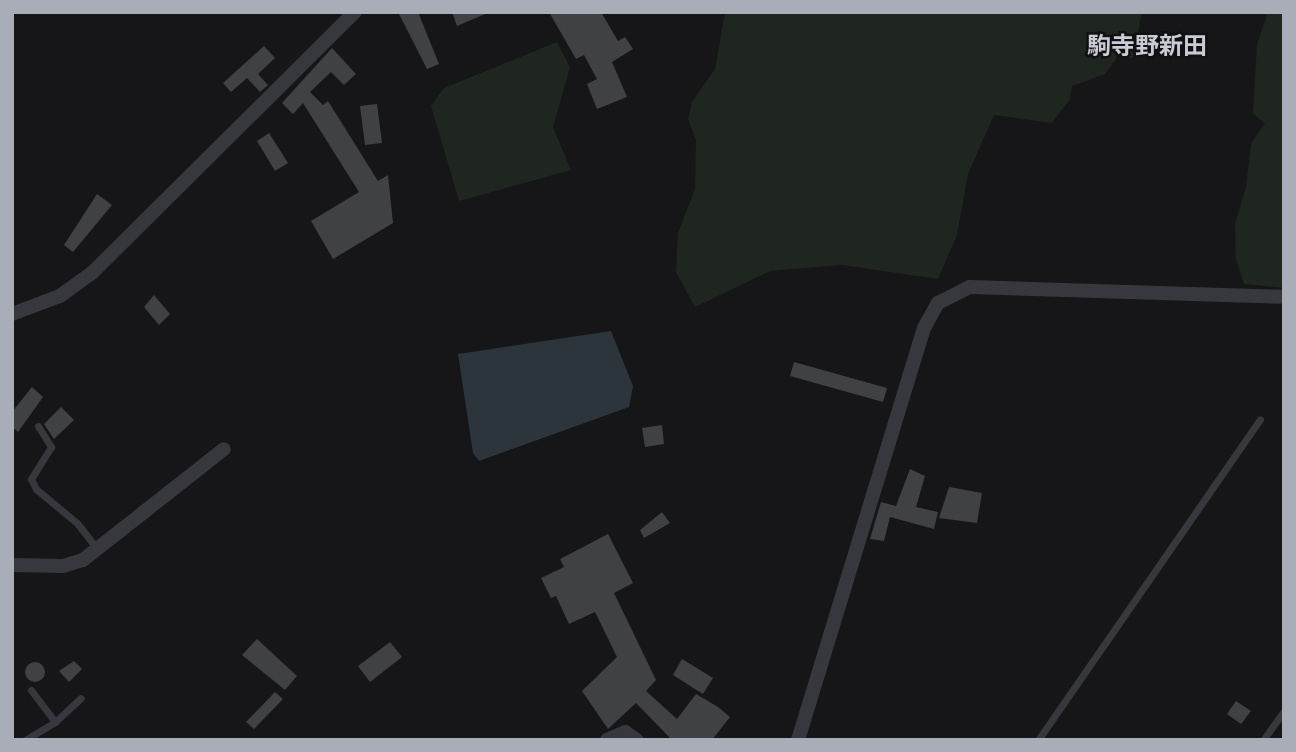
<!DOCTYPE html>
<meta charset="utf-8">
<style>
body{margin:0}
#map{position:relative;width:1296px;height:752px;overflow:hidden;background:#161618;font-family:Jost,"Noto Sans JP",sans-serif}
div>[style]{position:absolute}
.green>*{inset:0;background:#1e261f}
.water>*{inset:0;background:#2c353c}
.building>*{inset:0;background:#404145}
.round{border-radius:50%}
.service>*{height:7px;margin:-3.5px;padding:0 3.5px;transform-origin:3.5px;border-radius:3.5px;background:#37383d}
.minor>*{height:14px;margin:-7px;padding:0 7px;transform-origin:7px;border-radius:7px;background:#37383d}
span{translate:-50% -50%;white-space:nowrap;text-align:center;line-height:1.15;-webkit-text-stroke:5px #111113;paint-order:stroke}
.quarter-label{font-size:24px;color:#c9ccd4;font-weight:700}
.frame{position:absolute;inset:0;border:14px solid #a8adb8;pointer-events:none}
</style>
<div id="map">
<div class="green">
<div style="clip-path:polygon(725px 12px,1142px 12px,1133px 58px,1119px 55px,1105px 74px,1072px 86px,1070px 99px,1052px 123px,994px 115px,968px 174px,957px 235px,938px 279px,842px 265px,770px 271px,695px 307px,676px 272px,678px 233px,695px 189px,696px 140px,688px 119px,692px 102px,715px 69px)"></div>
<div style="clip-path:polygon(1253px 12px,1284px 12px,1284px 288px,1244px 284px,1236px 260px,1235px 224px,1246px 187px,1251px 144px,1265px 123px,1253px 114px,1257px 44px,1267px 15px)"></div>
<div style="clip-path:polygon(557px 42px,570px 67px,553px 127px,571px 170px,459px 201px,431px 106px,444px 88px)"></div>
</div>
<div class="water">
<div style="clip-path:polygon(611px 331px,633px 386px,629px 407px,479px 461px,473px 453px,458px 354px)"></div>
</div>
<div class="building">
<div style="clip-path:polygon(398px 12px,418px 12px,439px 64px,427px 69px)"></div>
<div style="clip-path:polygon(452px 12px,490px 12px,457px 26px)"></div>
<div style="clip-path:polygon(549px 12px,601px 12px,618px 41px,625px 37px,633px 49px,612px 62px,627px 97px,597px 109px,587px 84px,597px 79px,584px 55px,576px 59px)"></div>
<div style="clip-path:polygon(264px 46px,275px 58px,258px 74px,268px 85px,260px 92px,247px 78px,231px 92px,223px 83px)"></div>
<div style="clip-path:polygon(332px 48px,356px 74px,344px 85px,331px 72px,310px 92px,323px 105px,328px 101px,378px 181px,388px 175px,393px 223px,333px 259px,311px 221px,359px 192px,303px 103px,293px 114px,282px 103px)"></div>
<div style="clip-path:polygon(377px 104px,382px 143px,365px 145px,360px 106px)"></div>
<div style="clip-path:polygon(269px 133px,288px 163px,275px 171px,257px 141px)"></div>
<div style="clip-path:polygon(97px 194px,112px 205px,73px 252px,64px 245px)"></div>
<div style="clip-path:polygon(154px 295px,170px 314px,159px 325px,144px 307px)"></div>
<div style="clip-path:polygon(794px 362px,887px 388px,883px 402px,790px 376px)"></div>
<div style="clip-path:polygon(32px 387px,43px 397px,18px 432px,12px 427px,12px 412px)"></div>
<div style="clip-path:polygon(61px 407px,74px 420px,54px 439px,44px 424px)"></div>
<div style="clip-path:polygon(662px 425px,664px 444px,645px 447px,642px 428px)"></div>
<div style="clip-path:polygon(910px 469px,925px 476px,916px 507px,938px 512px,934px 529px,890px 517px,884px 541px,870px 539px,881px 502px,896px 506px)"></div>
<div style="clip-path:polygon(949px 487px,982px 493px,977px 523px,939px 518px)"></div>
<div style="clip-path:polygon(662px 512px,670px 523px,644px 538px,640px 530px)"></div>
<div style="clip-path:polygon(608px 534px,633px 583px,614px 593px,656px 680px,646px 691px,677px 719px,696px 694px,718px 707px,730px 717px,712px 740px,672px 740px,636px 703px,608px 729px,582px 691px,617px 657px,595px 612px,569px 624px,556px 596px,551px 598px,541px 578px,564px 567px,560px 559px)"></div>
<div style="clip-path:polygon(257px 639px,297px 676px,285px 690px,242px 655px)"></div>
<div style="clip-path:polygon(390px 642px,402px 657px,370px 682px,358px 666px)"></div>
<div style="clip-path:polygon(682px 659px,713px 678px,703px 694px,673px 675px)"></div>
<div style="clip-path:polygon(74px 661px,82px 669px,69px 682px,59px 671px)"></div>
<div class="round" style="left:25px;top:662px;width:20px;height:20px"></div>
<div style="clip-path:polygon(275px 692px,283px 699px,254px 729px,246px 722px)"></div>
<div style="clip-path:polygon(1236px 701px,1251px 711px,1241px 724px,1227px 714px)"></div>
</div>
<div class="service">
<div style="left:38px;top:426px;width:25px;rotate:58deg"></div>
<div style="left:51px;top:447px;width:38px;rotate:122deg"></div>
<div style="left:31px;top:479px;width:11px;rotate:63deg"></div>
<div style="left:36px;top:489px;width:53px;rotate:39.7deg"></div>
<div style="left:77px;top:523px;width:33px;rotate:52deg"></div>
<div style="left:31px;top:690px;width:40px;rotate:53deg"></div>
<div style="left:25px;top:740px;width:35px;rotate:-31deg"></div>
<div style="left:55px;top:722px;width:35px;rotate:-43deg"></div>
<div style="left:1038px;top:740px;width:390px;rotate:-55.3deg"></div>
<div style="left:1263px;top:740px;width:36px;rotate:-54deg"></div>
</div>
<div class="minor">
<div style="left:12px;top:314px;width:51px;rotate:-20.6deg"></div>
<div style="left:60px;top:296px;width:39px;rotate:-36deg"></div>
<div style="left:92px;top:273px;width:371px;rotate:-44.8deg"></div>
<div style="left:12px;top:565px;width:51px;rotate:1.1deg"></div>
<div style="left:63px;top:566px;width:21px;rotate:-17deg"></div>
<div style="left:83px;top:560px;width:179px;rotate:-38.2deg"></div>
<div style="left:607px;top:740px;width:20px;rotate:-24deg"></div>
<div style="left:625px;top:732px;width:14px;rotate:34deg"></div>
<div style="left:798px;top:740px;width:431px;rotate:-73deg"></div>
<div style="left:924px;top:328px;width:29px;rotate:-61deg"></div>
<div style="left:938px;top:303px;width:36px;rotate:-27deg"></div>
<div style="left:970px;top:287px;width:314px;rotate:1.8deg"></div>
</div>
<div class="quarter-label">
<span style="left:1147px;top:46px">駒寺野新田</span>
</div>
<div class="frame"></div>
</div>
